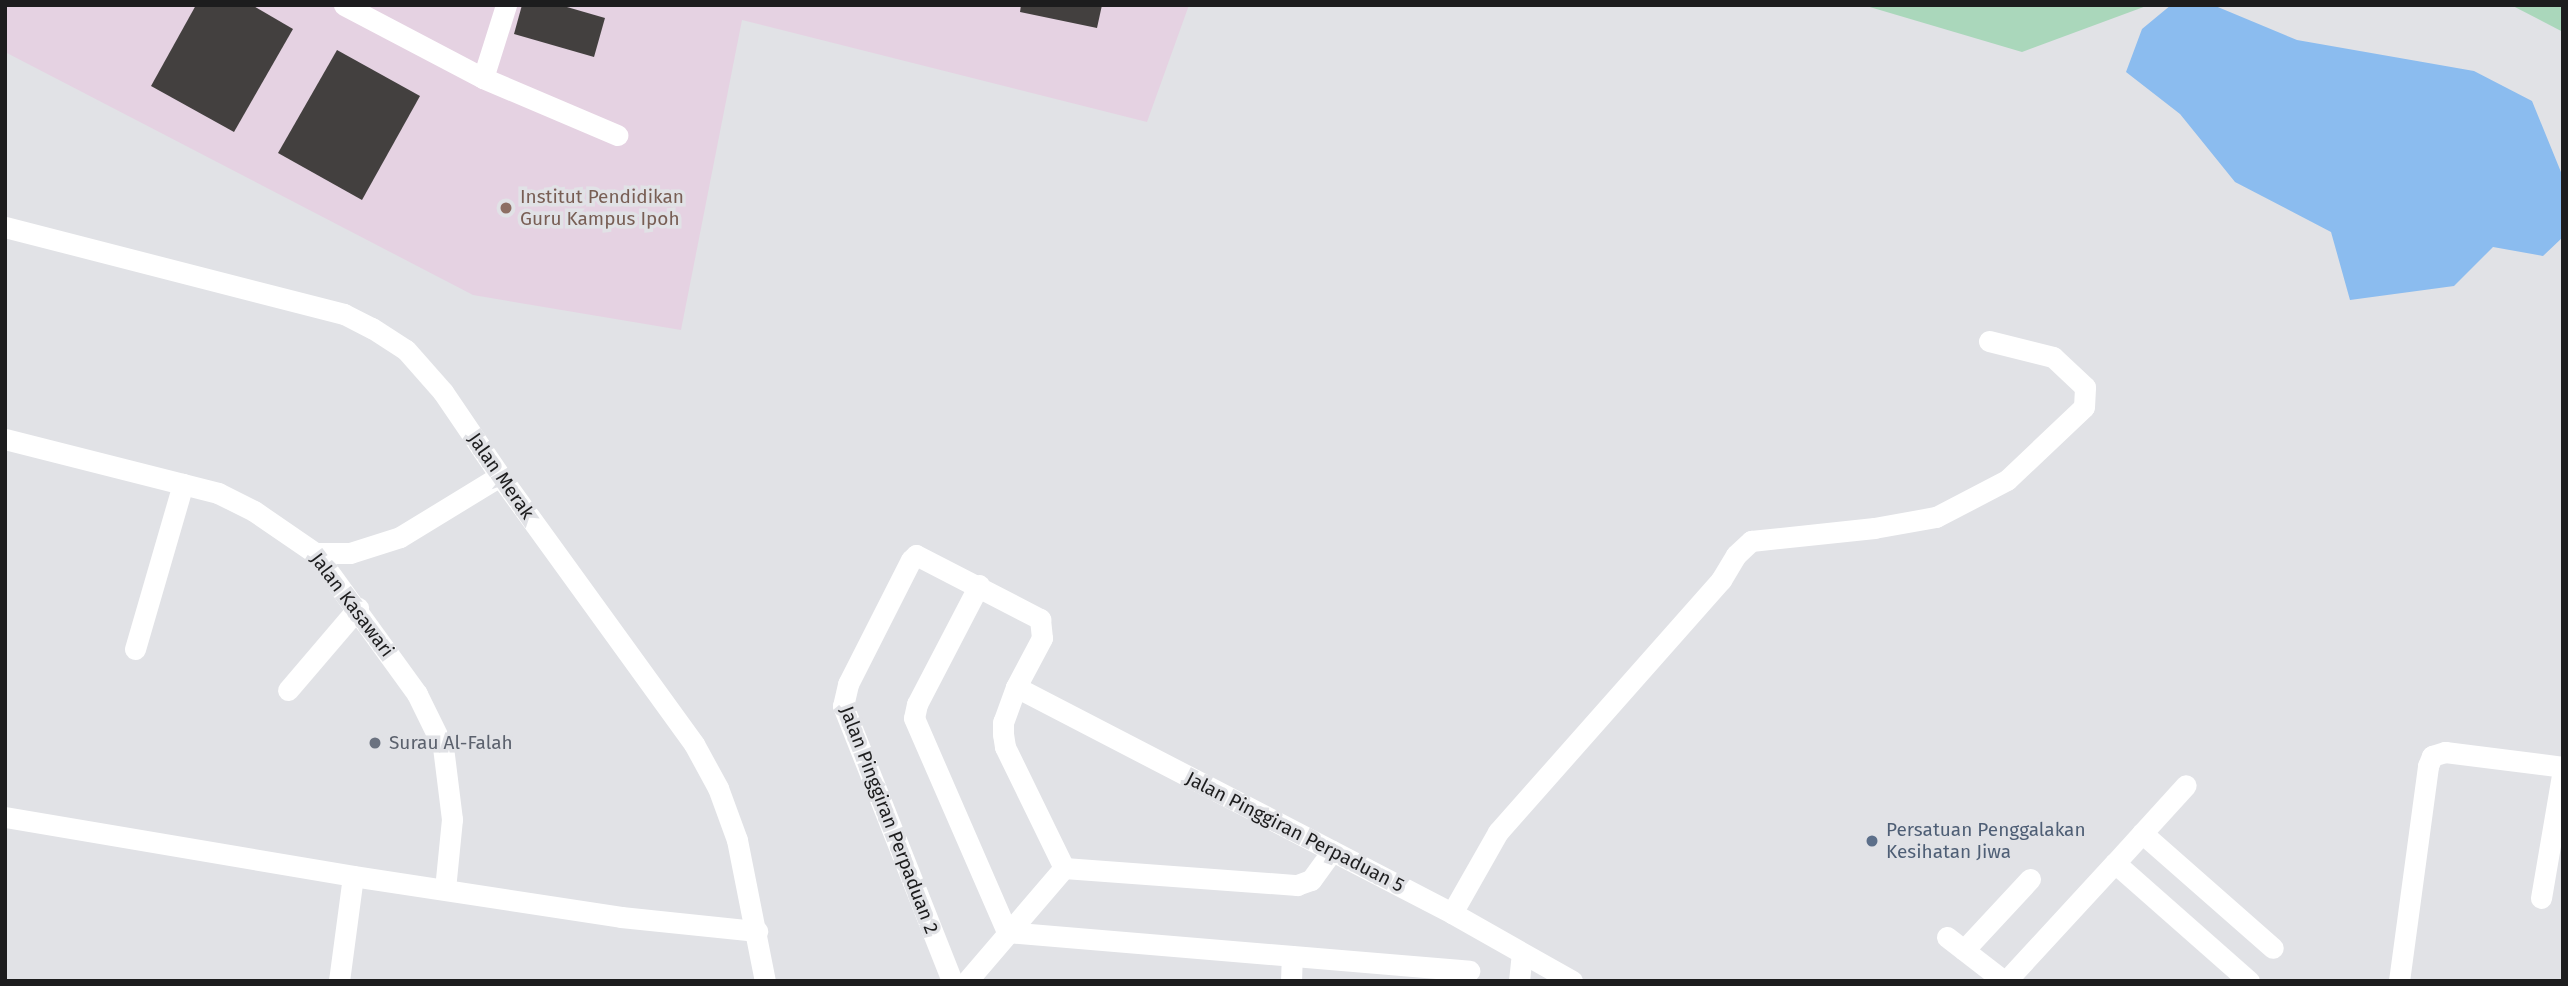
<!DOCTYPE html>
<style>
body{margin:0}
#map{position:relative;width:2568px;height:986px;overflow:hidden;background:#e1e2e6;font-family:"Fira Sans",sans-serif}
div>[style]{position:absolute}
.education>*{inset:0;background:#e5d2e2}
.green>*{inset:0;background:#aad7bb}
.water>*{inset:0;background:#8bbcef}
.building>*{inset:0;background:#43403f}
.minor>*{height:21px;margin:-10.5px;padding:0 10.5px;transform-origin:10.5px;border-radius:10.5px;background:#fff}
.dots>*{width:19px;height:19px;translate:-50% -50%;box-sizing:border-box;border:4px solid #e1e2e6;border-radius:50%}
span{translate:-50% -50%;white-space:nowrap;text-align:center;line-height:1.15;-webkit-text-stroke:7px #e1e2e6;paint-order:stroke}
.education-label{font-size:19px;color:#785e54}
.left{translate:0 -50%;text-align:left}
.street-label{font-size:19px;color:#1d1d1e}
.worship-label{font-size:19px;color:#5b616d}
.service-label{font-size:19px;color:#4e5e75}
.frame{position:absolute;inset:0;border:7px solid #1d1d1e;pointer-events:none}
</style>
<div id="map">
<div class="education">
<div style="clip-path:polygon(5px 5px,1189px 5px,1147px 122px,742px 20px,681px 330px,473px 295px,5px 52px)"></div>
</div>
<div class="green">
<div style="clip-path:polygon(1863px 5px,2149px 5px,2022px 52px)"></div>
<div style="clip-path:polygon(2511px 5px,2563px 5px,2563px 32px)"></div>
</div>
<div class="water">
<div style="clip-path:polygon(2171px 5px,2213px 5px,2297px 40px,2474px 71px,2532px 101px,2563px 177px,2563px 237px,2543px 256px,2493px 247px,2454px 286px,2350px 300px,2331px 232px,2235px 182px,2180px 114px,2126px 72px,2142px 29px)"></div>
</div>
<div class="building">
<div style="clip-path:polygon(196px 5px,252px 5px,293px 29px,234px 132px,151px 86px)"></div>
<div style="clip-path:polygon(522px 5px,560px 5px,605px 18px,594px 57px,514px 34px)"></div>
<div style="clip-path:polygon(1021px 5px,1102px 5px,1097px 28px,1020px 12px)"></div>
<div style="clip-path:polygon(337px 50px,420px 96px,362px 200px,278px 153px)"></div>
</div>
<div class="minor">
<div style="left:344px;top:5px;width:157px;rotate:27.7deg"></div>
<div style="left:483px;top:78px;width:146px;rotate:23deg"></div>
<div style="left:483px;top:78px;width:77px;rotate:-72.5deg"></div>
<div style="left:5px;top:227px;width:350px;rotate:14.4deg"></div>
<div style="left:344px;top:314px;width:31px;rotate:27deg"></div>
<div style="left:372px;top:328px;width:40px;rotate:32.9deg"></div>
<div style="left:406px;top:350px;width:56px;rotate:48.6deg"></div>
<div style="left:443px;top:392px;width:102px;rotate:55.8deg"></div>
<div style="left:500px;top:476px;width:331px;rotate:54.1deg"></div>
<div style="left:694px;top:744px;width:50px;rotate:61.4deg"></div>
<div style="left:718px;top:788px;width:55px;rotate:69.9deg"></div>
<div style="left:737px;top:840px;width:144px;rotate:78.8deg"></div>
<div style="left:5px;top:439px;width:220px;rotate:14.2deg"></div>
<div style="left:218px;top:493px;width:40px;rotate:26.6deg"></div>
<div style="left:254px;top:511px;width:74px;rotate:34.5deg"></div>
<div style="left:315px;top:553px;width:174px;rotate:54.1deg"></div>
<div style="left:417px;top:694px;width:59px;rotate:63.9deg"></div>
<div style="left:443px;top:747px;width:73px;rotate:82.9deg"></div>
<div style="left:452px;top:819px;width:70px;rotate:95.7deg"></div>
<div style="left:315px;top:553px;width:35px"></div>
<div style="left:350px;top:553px;width:52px;rotate:-17.7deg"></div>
<div style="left:400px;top:537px;width:117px;rotate:-31.4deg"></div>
<div style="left:979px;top:585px;width:134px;rotate:117.5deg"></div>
<div style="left:917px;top:704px;width:14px;rotate:102deg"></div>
<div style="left:914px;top:718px;width:233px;rotate:66.5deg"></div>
<div style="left:1007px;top:932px;width:464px;rotate:4.8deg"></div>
<div style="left:135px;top:649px;width:172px;rotate:-73.8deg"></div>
<div style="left:1016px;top:687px;width:491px;rotate:27.4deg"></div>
<div style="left:1452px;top:913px;width:138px;rotate:29.5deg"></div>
<div style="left:288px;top:690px;width:108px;rotate:-49.5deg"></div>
<div style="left:5px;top:817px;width:353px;rotate:9.6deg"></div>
<div style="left:353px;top:876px;width:271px;rotate:8.7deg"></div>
<div style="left:621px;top:917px;width:137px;rotate:5.9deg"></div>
<div style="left:2142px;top:833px;width:174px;rotate:41.3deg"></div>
<div style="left:2115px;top:863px;width:105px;rotate:-47.7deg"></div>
<div style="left:2541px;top:898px;width:131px;rotate:-80.3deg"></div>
<div style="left:1452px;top:913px;width:93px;rotate:-60.4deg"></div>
<div style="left:1498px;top:832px;width:337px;rotate:-48.5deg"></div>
<div style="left:1721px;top:580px;width:29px;rotate:-59deg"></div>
<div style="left:1736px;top:555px;width:21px;rotate:-43deg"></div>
<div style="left:1751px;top:541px;width:124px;rotate:-6deg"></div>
<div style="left:1874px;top:528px;width:63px;rotate:-10.1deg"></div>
<div style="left:1936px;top:517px;width:80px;rotate:-27.5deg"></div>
<div style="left:2007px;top:480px;width:106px;rotate:-43.5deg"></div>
<div style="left:2084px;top:407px;width:20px;rotate:-87deg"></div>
<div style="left:2085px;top:387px;width:44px;rotate:-136.8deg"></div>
<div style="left:2053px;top:357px;width:66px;rotate:-166deg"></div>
<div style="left:1947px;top:937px;width:72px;rotate:37.7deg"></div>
<div style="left:1964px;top:950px;width:97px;rotate:-47.1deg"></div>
<div style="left:339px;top:981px;width:106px;rotate:-82.4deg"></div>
<div style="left:952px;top:981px;width:296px;rotate:-111.6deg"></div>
<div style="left:843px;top:706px;width:23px;rotate:-77deg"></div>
<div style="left:848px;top:684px;width:139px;rotate:-63.1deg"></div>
<div style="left:911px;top:560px;width:7px;rotate:-45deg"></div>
<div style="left:916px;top:555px;width:140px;rotate:27.3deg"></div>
<div style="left:1040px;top:619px;width:19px;rotate:84deg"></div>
<div style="left:1042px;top:638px;width:55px;rotate:118deg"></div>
<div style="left:1016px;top:687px;width:37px;rotate:110deg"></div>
<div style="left:1003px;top:722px;width:12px;rotate:90deg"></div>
<div style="left:1003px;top:734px;width:13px;rotate:81deg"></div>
<div style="left:1005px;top:747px;width:135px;rotate:64deg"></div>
<div style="left:1064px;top:868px;width:234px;rotate:4.2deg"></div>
<div style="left:1297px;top:885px;width:15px;rotate:-20deg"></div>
<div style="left:1311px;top:880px;width:36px;rotate:-54deg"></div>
<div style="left:967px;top:981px;width:149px;rotate:-49.4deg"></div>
<div style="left:1291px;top:981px;width:25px;rotate:-88deg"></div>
<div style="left:1519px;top:981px;width:27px;rotate:-84deg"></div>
<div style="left:2006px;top:981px;width:161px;rotate:-47.3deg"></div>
<div style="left:2115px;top:863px;width:179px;rotate:41.4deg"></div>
<div style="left:2399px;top:981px;width:217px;rotate:-82.3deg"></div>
<div style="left:2428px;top:766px;width:11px;rotate:-68deg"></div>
<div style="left:2432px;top:756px;width:14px;rotate:-17deg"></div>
<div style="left:2445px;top:752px;width:119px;rotate:7.2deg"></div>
</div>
<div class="dots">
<div style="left:506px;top:208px;background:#8d6e63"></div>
<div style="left:375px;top:743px;background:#6b7280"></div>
<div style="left:1872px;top:841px;background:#5c6f8a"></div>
</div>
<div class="education-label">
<span class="left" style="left:520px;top:208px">Institut Pendidikan<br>Guru Kampus Ipoh</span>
</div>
<div class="street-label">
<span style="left:501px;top:476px;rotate:55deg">Jalan Merak</span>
<span style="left:352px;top:605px;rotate:53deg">Jalan Kasawari</span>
<span style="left:889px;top:820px;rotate:69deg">Jalan Pinggiran Perpaduan 2</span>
<span style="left:1295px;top:832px;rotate:27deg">Jalan Pinggiran Perpaduan 5</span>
</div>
<div class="worship-label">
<span class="left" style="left:389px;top:743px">Surau Al-Falah</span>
</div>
<div class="service-label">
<span class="left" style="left:1886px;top:841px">Persatuan Penggalakan<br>Kesihatan Jiwa</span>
</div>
<div class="frame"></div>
</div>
